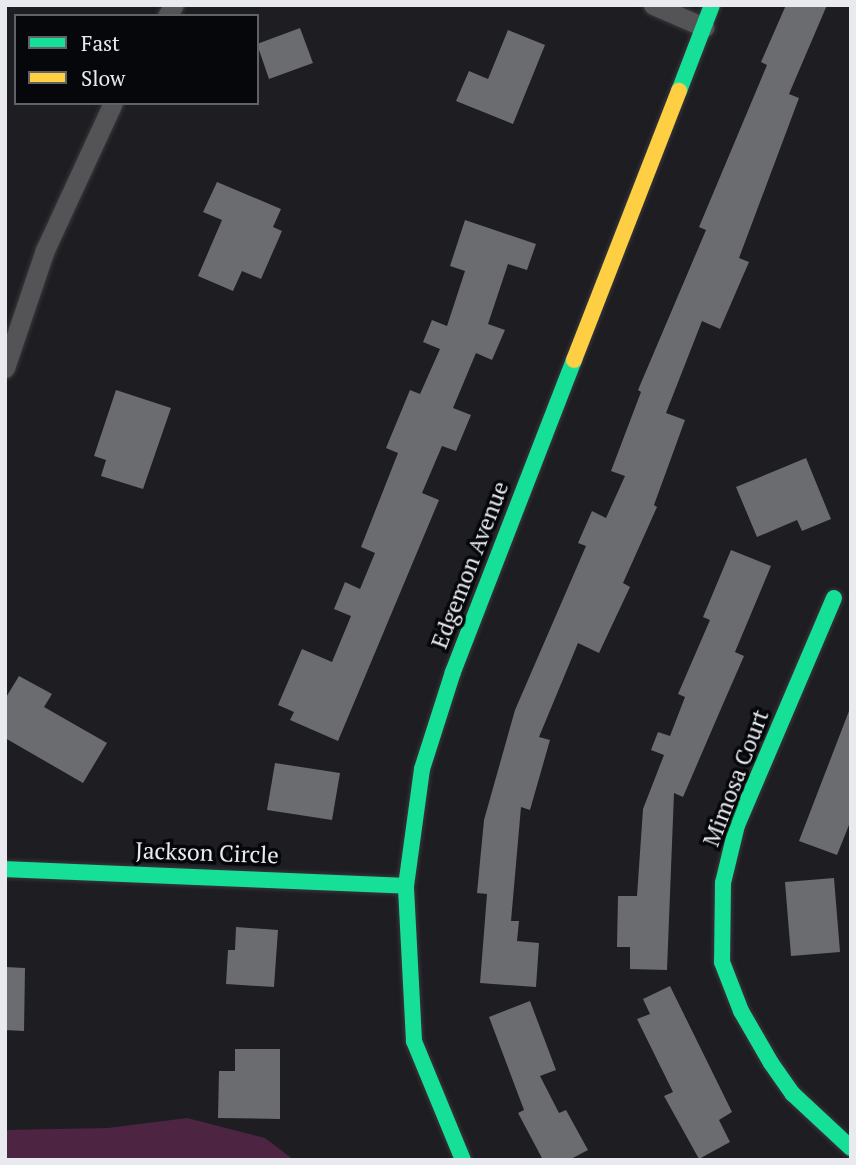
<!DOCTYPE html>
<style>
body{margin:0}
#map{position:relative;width:856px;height:1165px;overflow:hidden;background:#1d1d22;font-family:"PT Serif",serif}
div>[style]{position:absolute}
.green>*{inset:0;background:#4d2542}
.building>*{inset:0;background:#6b6c70}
.roads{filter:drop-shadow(0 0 2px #38383c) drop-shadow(0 0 2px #38383c)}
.street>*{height:19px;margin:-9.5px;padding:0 9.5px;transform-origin:9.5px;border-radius:9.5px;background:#545457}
.fast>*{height:16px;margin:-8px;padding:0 8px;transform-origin:8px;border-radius:8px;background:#16e098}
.slow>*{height:16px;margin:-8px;padding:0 8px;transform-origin:8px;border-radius:8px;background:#ffcf43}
span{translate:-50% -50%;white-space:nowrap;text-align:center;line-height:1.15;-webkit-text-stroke:7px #06070a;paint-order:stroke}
.street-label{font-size:23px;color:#e9eaf0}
.frame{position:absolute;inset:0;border:7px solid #e9eaf0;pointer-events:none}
.legend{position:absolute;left:14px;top:14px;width:245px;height:91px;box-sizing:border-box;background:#06070a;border:2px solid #616266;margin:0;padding:9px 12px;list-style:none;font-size:21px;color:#e9eaf0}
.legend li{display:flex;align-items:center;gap:14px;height:35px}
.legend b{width:35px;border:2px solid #616266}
</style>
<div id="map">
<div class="green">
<div style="clip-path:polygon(187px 1118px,265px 1138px,294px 1160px,5px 1160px,5px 1130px,108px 1128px)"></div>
</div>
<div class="building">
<div style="clip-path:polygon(786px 5px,827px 5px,789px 94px,799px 98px,739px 258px,749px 262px,720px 329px,702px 321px,666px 413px,685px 420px,654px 505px,657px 507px,623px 583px,630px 587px,599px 653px,578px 643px,539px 737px,550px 740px,530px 810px,521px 807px,511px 921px,519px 921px,517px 941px,539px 943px,536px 987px,480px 983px,487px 894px,477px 893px,484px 820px,515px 710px,586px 546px,578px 543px,592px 511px,606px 518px,625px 476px,611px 471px,641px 392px,638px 390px,706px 230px,699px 227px,767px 65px,761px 62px)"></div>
<div style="clip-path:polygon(300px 28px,313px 63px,269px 79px,257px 44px)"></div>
<div style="clip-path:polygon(508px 30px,545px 45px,513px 124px,456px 101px,469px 71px,488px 79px)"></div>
<div style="clip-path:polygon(217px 182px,281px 209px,273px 227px,282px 231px,261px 279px,242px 271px,233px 291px,198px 276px,222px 220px,203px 212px)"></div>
<div style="clip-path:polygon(465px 220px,536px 244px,527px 270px,508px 264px,488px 324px,505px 330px,492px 360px,476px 353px,453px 408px,471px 415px,456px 451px,442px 446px,422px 493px,439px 500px,338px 741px,290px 720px,294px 712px,278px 705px,302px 649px,332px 662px,351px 616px,334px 609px,345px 582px,360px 589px,375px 553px,361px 547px,398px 453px,386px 448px,410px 390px,420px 394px,440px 349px,423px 342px,432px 320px,447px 326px,465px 271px,450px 266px)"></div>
<div style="clip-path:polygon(116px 390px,171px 408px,143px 489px,101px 476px,106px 460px,94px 456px)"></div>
<div style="clip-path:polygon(806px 458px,831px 519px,802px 531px,797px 520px,757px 537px,736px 487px)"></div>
<div style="clip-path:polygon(731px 550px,771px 566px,735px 652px,744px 656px,720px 711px,683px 797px,674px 793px,667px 970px,630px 969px,630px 947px,617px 947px,618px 896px,637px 896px,643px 809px,664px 755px,651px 750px,658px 732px,670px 736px,685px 697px,678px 694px,710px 620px,703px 617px)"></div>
<div style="clip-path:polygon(19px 676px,52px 694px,44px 707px,107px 743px,83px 783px,5px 738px,5px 699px)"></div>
<div style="clip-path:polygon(849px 711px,851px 820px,837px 855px,799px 841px)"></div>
<div style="clip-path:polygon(275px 763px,340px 773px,332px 820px,267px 810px)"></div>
<div style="clip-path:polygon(834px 878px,840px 952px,791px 956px,785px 882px)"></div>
<div style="clip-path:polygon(236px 927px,278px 930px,274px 987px,226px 984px,228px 950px,235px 950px)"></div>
<div style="clip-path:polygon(5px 967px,25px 968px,24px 1031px,5px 1030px)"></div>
<div style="clip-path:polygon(670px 986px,732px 1112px,719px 1120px,730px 1142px,699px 1159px,664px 1096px,673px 1092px,637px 1019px,650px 1014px,643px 999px)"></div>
<div style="clip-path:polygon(530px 1001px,556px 1070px,540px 1076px,559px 1113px,566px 1110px,588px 1150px,569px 1160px,543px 1160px,518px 1113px,524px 1110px,489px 1017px)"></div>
<div style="clip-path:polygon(235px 1049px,280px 1049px,280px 1119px,218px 1118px,219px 1071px,235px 1071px)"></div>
</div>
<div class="roads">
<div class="street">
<div style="left:653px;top:5px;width:56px;rotate:23.3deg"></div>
<div style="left:167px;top:16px;width:13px;rotate:-58deg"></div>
<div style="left:5px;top:368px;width:125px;rotate:-71.3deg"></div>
<div style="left:45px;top:250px;width:162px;rotate:-65.2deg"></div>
</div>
<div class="fast">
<div style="left:679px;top:91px;width:92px;rotate:-69deg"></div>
<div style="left:834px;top:598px;width:247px;rotate:113.1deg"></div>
<div style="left:737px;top:825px;width:60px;rotate:103.6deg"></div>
<div style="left:723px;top:883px;width:79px;rotate:90.7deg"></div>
<div style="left:722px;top:962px;width:53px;rotate:68.8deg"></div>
<div style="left:741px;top:1011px;width:60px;rotate:60deg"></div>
<div style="left:771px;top:1063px;width:38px;rotate:55deg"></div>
<div style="left:793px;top:1094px;width:79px;rotate:43deg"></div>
<div style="left:5px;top:869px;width:401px;rotate:2.4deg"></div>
<div style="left:463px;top:1160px;width:129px;rotate:-112.4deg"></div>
<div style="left:414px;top:1041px;width:155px;rotate:-93deg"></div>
<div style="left:406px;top:886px;width:118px;rotate:-82.2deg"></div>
<div style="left:422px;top:769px;width:102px;rotate:-72.3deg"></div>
<div style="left:453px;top:672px;width:335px;rotate:-68.8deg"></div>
</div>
<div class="slow">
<div style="left:574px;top:360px;width:289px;rotate:-68.7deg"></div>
</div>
</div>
<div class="street-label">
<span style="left:470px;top:565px;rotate:-69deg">Edgemon Avenue</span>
<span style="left:736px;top:778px;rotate:-69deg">Mimosa Court</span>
<span style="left:207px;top:853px;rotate:2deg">Jackson Circle</span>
</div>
<div class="frame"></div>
<ul class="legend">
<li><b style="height:9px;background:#16e098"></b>Fast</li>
<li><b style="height:9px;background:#ffcf43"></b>Slow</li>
</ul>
</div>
